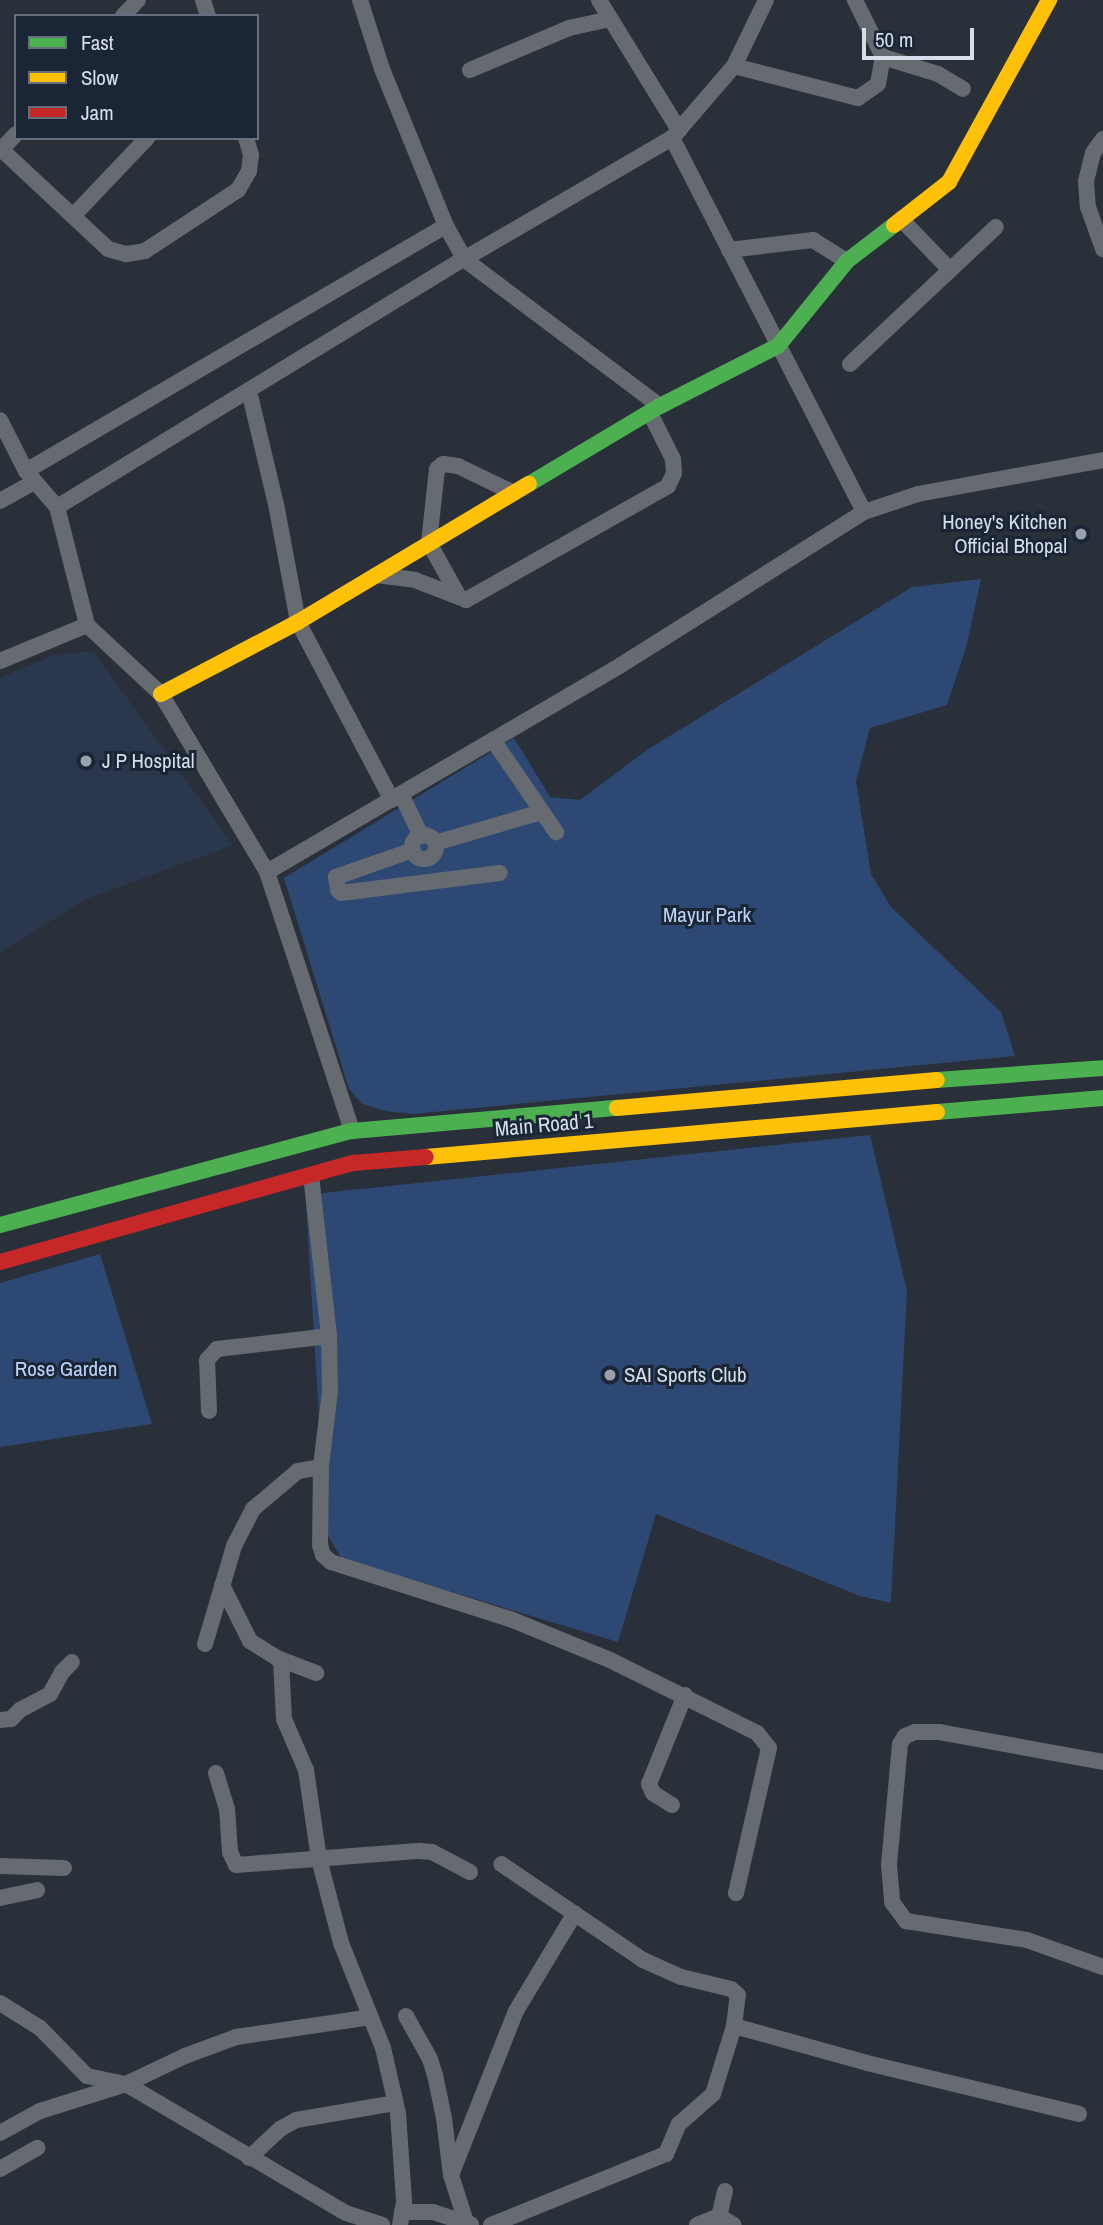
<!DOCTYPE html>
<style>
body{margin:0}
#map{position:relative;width:1103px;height:2225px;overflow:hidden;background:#2a303a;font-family:"Archivo Narrow",sans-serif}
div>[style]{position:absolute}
.built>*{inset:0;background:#2a374c}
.green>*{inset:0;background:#2d4873}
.street>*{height:16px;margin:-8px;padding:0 8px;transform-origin:8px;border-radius:8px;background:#666a71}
.street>.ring{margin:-8px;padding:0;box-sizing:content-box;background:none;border:16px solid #666a71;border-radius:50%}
.fast>*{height:16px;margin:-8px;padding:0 8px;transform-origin:8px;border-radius:8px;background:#4caf50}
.slow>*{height:16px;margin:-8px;padding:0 8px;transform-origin:8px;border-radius:8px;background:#ffc107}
.jam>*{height:16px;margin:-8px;padding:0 8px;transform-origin:8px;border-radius:8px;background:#c62828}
.dots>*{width:19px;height:19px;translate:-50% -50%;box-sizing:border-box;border:4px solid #1a2535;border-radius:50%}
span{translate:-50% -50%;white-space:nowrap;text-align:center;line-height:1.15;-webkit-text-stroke:6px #1a2535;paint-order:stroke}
.poi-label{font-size:21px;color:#d7dee9}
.right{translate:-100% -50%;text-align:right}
.left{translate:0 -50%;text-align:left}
.park-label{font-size:21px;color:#bdd4f8}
.street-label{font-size:21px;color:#d7dee9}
.legend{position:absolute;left:14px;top:14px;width:245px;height:126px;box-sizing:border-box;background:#1a2535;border:2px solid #666f7d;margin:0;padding:9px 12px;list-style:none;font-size:21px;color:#d7dee9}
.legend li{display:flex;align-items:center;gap:14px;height:35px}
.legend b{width:35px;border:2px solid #666f7d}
.scale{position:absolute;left:862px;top:28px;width:112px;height:32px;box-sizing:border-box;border:4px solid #d7dee9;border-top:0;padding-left:9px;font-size:21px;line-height:24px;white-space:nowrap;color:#d7dee9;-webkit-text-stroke:5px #1a2535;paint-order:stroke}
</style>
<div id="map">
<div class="built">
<div style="clip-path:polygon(93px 651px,233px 845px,84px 900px,0 953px,0 678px,54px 655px)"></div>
</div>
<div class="green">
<div style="clip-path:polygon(981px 579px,966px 648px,947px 705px,870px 728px,856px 781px,871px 874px,891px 907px,1001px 1012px,1015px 1056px,413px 1114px,386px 1111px,362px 1104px,349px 1089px,284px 878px,514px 738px,550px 797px,580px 800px,647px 750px,912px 587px)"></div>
<div style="clip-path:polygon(870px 1135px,907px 1291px,891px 1603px,860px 1596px,656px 1514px,618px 1642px,342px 1559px,326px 1532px,306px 1204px,323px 1193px)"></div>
<div style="clip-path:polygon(100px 1254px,152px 1424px,0 1447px,0 1283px)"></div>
</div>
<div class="street">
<div style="left:203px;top:0;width:17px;rotate:73deg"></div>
<div style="left:360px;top:0;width:72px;rotate:72.3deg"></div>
<div style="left:382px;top:69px;width:170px;rotate:67.8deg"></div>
<div style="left:446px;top:226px;width:38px;rotate:61deg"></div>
<div style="left:464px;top:259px;width:245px;rotate:36.9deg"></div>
<div style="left:599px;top:0;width:153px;rotate:58.4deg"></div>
<div style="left:123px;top:16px;width:22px;rotate:-47deg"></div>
<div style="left:883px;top:57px;width:58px;rotate:17.2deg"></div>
<div style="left:938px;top:74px;width:29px;rotate:31deg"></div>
<div style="left:734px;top:66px;width:128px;rotate:14.5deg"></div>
<div style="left:858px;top:98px;width:24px;rotate:-35deg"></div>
<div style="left:878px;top:84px;width:27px;rotate:-80deg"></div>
<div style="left:883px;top:57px;width:64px;rotate:-116.2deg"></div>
<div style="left:470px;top:70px;width:108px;rotate:-23deg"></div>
<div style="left:569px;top:28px;width:42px;rotate:-12.4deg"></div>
<div style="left:672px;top:138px;width:420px;rotate:62.8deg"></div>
<div style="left:1103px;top:139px;width:17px;rotate:126deg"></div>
<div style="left:1093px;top:153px;width:29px;rotate:104deg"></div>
<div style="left:1086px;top:181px;width:26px;rotate:86deg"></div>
<div style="left:1088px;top:207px;width:45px;rotate:70.3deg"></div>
<div style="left:2px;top:150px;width:145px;rotate:43deg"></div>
<div style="left:108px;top:249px;width:19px;rotate:16deg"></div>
<div style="left:126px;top:254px;width:19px;rotate:-9deg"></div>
<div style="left:145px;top:251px;width:111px;rotate:-33.3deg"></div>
<div style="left:238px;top:190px;width:22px;rotate:-60deg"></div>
<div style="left:249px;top:171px;width:16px;rotate:-83deg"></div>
<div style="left:251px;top:155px;width:18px;rotate:-106deg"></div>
<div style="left:0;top:151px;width:23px;rotate:-47deg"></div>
<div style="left:73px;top:216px;width:108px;rotate:-46.5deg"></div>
<div style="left:901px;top:219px;width:71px;rotate:46.1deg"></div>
<div style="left:729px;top:250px;width:85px;rotate:-6.8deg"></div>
<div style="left:813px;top:240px;width:40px;rotate:32deg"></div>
<div style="left:850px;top:364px;width:200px;rotate:-43.2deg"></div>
<div style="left:249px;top:391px;width:116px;rotate:76.6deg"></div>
<div style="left:276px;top:504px;width:120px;rotate:79.4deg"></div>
<div style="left:298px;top:622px;width:201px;rotate:62.2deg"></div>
<div style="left:0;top:420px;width:57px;rotate:63deg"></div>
<div style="left:26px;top:471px;width:48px;rotate:49.3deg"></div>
<div style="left:57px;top:507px;width:122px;rotate:75.7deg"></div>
<div style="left:87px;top:625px;width:101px;rotate:43deg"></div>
<div style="left:161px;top:694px;width:207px;rotate:59.2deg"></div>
<div style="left:267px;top:872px;width:273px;rotate:71.8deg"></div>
<div style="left:26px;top:471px;width:486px;rotate:-30.3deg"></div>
<div style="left:514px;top:493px;width:62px;rotate:-154.3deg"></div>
<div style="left:458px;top:466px;width:15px;rotate:-172deg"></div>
<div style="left:443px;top:464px;width:8px;rotate:140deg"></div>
<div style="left:437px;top:469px;width:74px;rotate:96.2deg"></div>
<div style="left:429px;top:543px;width:62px;rotate:60.9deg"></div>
<div style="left:459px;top:597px;width:8px;rotate:23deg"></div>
<div style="left:466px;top:600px;width:232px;rotate:-29.4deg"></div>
<div style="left:668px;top:486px;width:14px;rotate:-65deg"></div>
<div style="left:674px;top:473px;width:14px;rotate:-94deg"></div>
<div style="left:673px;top:459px;width:51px;rotate:-116.6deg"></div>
<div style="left:0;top:501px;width:39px;rotate:-29deg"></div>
<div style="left:57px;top:507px;width:477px;rotate:-31.4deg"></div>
<div style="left:464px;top:259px;width:241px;rotate:-30.2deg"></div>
<div style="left:672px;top:138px;width:95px;rotate:-49.3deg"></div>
<div style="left:734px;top:66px;width:73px;rotate:-64.1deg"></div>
<div style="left:376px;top:575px;width:39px;rotate:7deg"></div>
<div style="left:415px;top:580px;width:47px;rotate:21.1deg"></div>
<div style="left:0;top:661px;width:94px;rotate:-22.5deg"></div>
<div style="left:493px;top:740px;width:112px;rotate:55.6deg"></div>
<div style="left:401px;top:794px;width:47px;rotate:64.5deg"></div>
<div class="ring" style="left:412px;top:835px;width:8px;height:8px"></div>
<div style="left:435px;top:843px;width:111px;rotate:-16.2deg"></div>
<div style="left:413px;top:850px;width:82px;rotate:160.7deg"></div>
<div style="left:336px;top:877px;width:13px;rotate:81deg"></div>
<div style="left:338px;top:890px;width:4px;rotate:45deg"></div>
<div style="left:341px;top:893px;width:160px;rotate:-7.2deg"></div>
<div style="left:267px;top:872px;width:410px;rotate:-30.3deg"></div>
<div style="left:621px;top:665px;width:287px;rotate:-32.2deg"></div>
<div style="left:864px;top:512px;width:57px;rotate:-18.4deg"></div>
<div style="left:918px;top:494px;width:188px;rotate:-10.4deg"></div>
<div style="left:311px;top:1175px;width:162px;rotate:83.6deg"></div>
<div style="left:329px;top:1336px;width:55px;rotate:89deg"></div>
<div style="left:330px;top:1391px;width:77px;rotate:96.8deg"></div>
<div style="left:321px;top:1467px;width:78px;rotate:90.7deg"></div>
<div style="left:320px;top:1545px;width:10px;rotate:73deg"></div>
<div style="left:323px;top:1555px;width:11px;rotate:41deg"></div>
<div style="left:331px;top:1562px;width:188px;rotate:17.7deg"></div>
<div style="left:510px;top:1619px;width:108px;rotate:22.3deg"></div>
<div style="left:610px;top:1660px;width:164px;rotate:26.4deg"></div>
<div style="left:757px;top:1733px;width:19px;rotate:51deg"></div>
<div style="left:769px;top:1748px;width:149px;rotate:102.8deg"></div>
<div style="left:209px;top:1411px;width:51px;rotate:-92.2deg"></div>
<div style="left:207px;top:1360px;width:15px;rotate:-48deg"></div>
<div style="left:217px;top:1349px;width:113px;rotate:-6.6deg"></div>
<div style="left:222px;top:1585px;width:63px;rotate:63.4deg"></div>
<div style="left:250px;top:1641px;width:32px;rotate:32deg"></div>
<div style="left:277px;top:1658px;width:42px;rotate:21deg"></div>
<div style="left:205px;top:1644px;width:102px;rotate:-73.5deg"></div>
<div style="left:234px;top:1546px;width:42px;rotate:-62.8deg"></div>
<div style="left:253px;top:1509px;width:59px;rotate:-40.2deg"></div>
<div style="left:298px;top:1471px;width:23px;rotate:-10deg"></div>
<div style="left:281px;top:1660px;width:59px;rotate:87.1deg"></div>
<div style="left:284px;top:1719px;width:56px;rotate:66.7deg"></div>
<div style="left:306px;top:1770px;width:90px;rotate:81.7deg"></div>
<div style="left:319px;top:1859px;width:87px;rotate:75.3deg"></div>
<div style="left:341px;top:1943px;width:113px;rotate:68.2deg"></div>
<div style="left:383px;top:2048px;width:67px;rotate:77deg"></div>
<div style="left:398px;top:2113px;width:89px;rotate:86.1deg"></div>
<div style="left:404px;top:2202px;width:23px;rotate:100deg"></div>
<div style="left:0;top:1720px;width:11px;rotate:-5deg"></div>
<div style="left:11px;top:1719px;width:13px;rotate:-45deg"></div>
<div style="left:20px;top:1710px;width:34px;rotate:-28deg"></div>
<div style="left:50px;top:1694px;width:25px;rotate:-61deg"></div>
<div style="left:62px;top:1672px;width:14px;rotate:-45deg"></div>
<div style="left:1103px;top:1762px;width:166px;rotate:-169.6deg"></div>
<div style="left:940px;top:1732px;width:25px;rotate:180deg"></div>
<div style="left:915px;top:1732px;width:11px;rotate:158deg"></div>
<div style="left:905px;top:1736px;width:9px;rotate:122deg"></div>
<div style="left:900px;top:1744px;width:121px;rotate:95.2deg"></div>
<div style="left:889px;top:1865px;width:37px;rotate:85deg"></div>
<div style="left:892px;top:1902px;width:24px;rotate:54deg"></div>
<div style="left:906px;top:1921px;width:122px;rotate:8.9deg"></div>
<div style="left:1027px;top:1940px;width:81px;rotate:19.6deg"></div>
<div style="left:216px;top:1773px;width:37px;rotate:73deg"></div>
<div style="left:227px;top:1808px;width:44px;rotate:86.1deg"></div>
<div style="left:230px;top:1852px;width:14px;rotate:65deg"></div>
<div style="left:236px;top:1865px;width:185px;rotate:-4.4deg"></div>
<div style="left:420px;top:1851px;width:12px;rotate:5deg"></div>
<div style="left:432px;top:1852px;width:43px;rotate:27.8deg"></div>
<div style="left:672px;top:1805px;width:22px;rotate:-148deg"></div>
<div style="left:653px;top:1793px;width:10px;rotate:-114deg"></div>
<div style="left:649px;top:1784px;width:96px;rotate:-68deg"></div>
<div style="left:0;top:1866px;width:64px;rotate:1.8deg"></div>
<div style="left:0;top:1898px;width:38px;rotate:-12deg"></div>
<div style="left:0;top:2003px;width:47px;rotate:32deg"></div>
<div style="left:40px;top:2028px;width:67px;rotate:45.6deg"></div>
<div style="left:87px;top:2076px;width:40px;rotate:12deg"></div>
<div style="left:126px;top:2084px;width:255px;rotate:30.4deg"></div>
<div style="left:346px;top:2213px;width:38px;rotate:18deg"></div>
<div style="left:406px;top:2016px;width:49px;rotate:60.8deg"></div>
<div style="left:430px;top:2059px;width:17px;rotate:73deg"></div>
<div style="left:435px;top:2075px;width:44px;rotate:78.2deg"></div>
<div style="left:444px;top:2118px;width:57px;rotate:83deg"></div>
<div style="left:734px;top:2026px;width:138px;rotate:15.5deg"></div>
<div style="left:867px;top:2063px;width:218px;rotate:13.5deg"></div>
<div style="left:0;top:2133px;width:46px;rotate:-28.8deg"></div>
<div style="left:40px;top:2111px;width:90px;rotate:-17.4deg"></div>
<div style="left:126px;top:2084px;width:65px;rotate:-25.4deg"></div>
<div style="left:185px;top:2056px;width:54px;rotate:-20.4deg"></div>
<div style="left:236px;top:2037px;width:136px;rotate:-8.4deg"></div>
<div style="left:249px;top:2158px;width:42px;rotate:-43.1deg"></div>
<div style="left:280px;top:2129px;width:18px;rotate:-29deg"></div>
<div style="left:296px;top:2120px;width:100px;rotate:-9.7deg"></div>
<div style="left:0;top:2169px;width:43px;rotate:-29.6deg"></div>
<div style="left:725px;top:2191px;width:26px;rotate:103deg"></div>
<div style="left:719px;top:2216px;width:17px;rotate:31deg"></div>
<div style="left:402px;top:2212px;width:31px"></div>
<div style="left:433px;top:2212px;width:40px;rotate:18deg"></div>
<div style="left:466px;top:2222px;width:49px;rotate:-107.7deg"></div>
<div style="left:451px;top:2175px;width:176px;rotate:-68.4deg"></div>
<div style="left:516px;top:2011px;width:114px;rotate:-59deg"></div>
<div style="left:491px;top:2225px;width:189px;rotate:-22.1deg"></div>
<div style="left:666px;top:2154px;width:33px;rotate:-67deg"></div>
<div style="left:679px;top:2124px;width:45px;rotate:-41.4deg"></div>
<div style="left:713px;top:2094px;width:71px;rotate:-72.8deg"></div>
<div style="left:734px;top:2026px;width:31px;rotate:-83deg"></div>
<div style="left:738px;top:1995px;width:9px;rotate:-139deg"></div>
<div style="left:731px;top:1989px;width:51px;rotate:-166.5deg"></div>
<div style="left:681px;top:1977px;width:42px;rotate:-155.9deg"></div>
<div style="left:643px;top:1960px;width:171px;rotate:-145.9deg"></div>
<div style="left:697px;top:2225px;width:24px;rotate:-22deg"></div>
</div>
<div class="fast">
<div style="left:529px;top:484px;width:152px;rotate:-30.8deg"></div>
<div style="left:660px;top:406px;width:132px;rotate:-27deg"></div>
<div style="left:778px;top:346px;width:109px;rotate:-50.9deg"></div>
<div style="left:847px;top:261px;width:59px;rotate:-37.5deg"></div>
<div style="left:937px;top:1080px;width:166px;rotate:-4.1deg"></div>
<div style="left:937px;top:1112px;width:167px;rotate:-4.8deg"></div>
<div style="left:0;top:1225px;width:364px;rotate:-15deg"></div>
<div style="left:352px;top:1131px;width:266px;rotate:-5deg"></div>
</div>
<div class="slow">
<div style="left:894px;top:225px;width:70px;rotate:-38deg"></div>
<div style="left:949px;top:182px;width:208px;rotate:-61.2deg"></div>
<div style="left:161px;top:694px;width:155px;rotate:-27.7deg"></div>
<div style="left:298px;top:622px;width:269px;rotate:-30.9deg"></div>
<div style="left:617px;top:1108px;width:321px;rotate:-5deg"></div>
<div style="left:426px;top:1157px;width:513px;rotate:-5.03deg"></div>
</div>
<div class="jam">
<div style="left:0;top:1262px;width:367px;rotate:-15.7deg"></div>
<div style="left:353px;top:1163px;width:73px;rotate:-4.7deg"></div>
</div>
<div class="dots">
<div style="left:1081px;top:534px;background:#9aa1ac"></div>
<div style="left:86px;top:761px;background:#9aa1ac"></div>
<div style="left:610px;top:1375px;background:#9aa1ac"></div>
</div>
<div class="poi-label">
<span class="right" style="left:1067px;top:534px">Honey's Kitchen<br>Official Bhopal</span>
<span class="left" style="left:102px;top:761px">J P Hospital</span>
<span class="left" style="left:624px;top:1375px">SAI Sports Club</span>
</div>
<div class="park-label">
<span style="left:707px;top:915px">Mayur Park</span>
<span style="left:66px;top:1369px">Rose Garden</span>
</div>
<div class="street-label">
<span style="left:544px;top:1125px;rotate:-5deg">Main Road 1</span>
</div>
<ul class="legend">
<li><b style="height:9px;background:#4caf50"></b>Fast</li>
<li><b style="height:9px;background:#ffc107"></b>Slow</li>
<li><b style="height:9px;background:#c62828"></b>Jam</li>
</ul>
<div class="scale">50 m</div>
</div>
